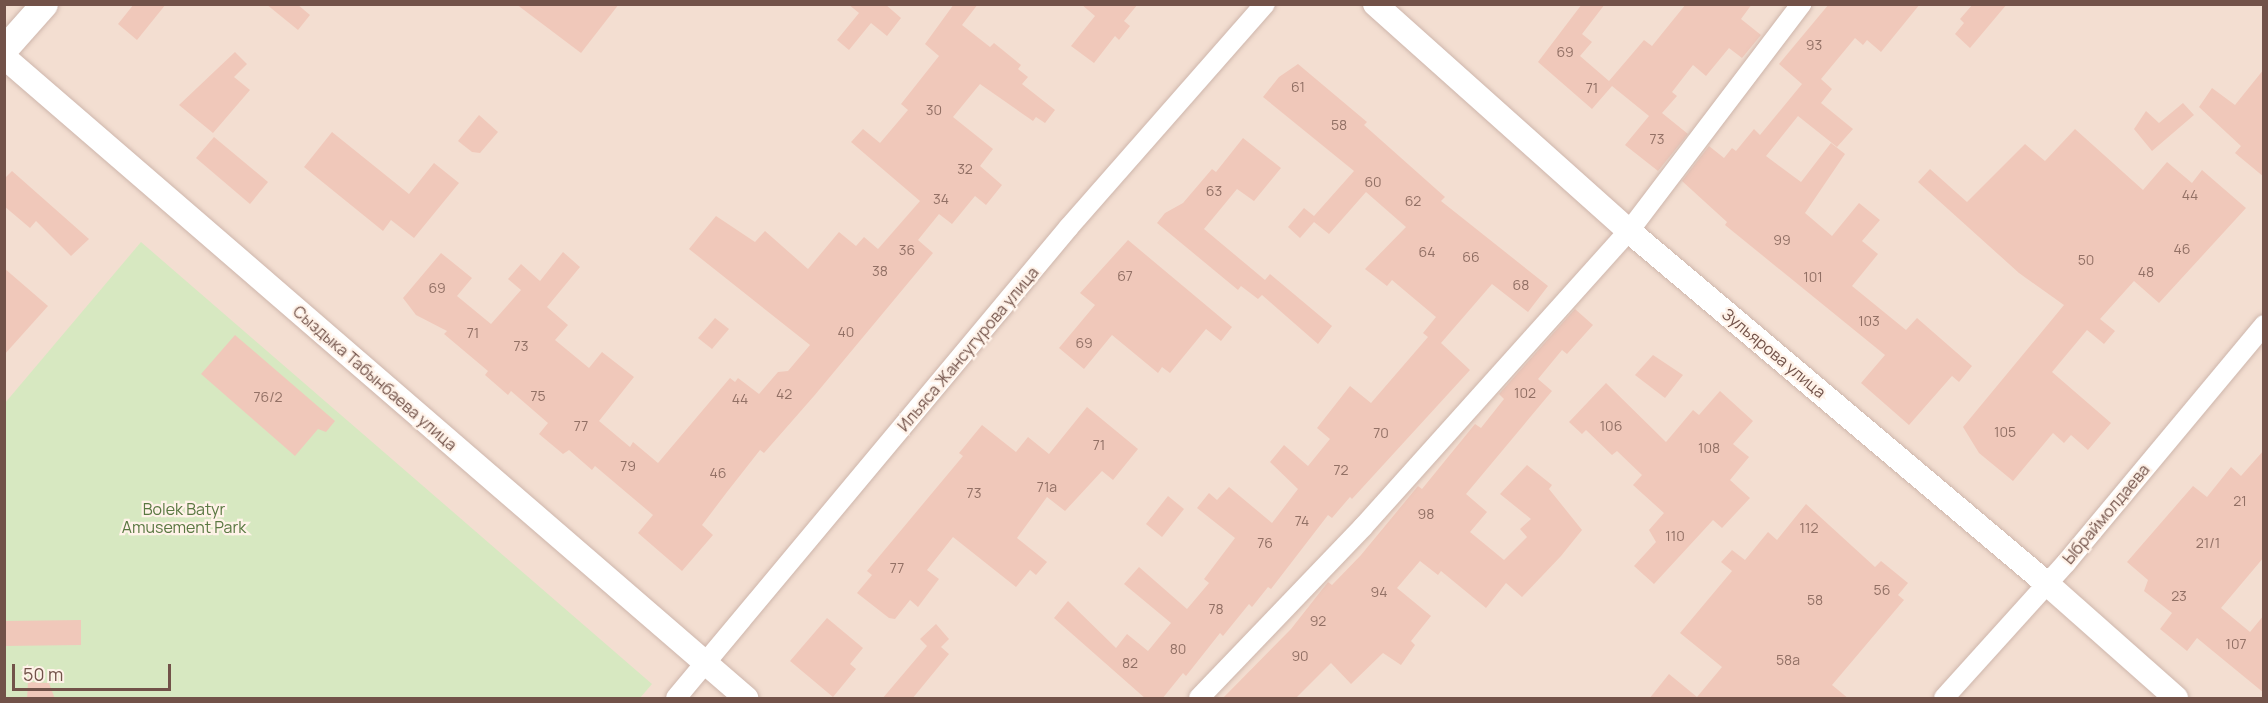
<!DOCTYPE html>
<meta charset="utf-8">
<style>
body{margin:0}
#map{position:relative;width:2268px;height:703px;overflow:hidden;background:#fbeee2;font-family:Manrope,sans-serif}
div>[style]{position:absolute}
.residential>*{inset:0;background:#f3ded1}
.green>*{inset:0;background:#d7e8c1}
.building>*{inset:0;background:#f0c8ba}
.roads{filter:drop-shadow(0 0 2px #ceb6ac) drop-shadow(0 0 2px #ceb6ac)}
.minor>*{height:20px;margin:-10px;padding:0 10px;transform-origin:10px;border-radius:10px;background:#fff}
.tertiary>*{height:24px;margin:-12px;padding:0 12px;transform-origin:12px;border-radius:12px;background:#fff}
.secondary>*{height:27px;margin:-13.5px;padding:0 13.5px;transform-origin:13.5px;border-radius:13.5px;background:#fff}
span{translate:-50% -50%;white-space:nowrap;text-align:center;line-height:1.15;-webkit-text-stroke:4.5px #fff2e8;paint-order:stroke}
.number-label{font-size:14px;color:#927065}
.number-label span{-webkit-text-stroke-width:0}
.street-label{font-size:16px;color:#725249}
.park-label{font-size:16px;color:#5a7842}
.frame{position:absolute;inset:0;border:6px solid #725249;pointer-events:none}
.scale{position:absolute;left:12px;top:664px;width:159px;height:27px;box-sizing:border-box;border:3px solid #725249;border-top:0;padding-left:8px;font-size:18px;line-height:21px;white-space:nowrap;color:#725249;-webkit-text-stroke:4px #fff2e8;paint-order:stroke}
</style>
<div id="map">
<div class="residential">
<div style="clip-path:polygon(5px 5px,2263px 5px,2263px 698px,5px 698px)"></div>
</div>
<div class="green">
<div style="clip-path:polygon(141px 242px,652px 684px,640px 698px,5px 698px,5px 403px)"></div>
</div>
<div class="building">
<div style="clip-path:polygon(134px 4px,166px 4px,137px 40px,118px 24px)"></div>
<div style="clip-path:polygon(266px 4px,297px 4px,310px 15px,298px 30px)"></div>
<div style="clip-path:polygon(516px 4px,619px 4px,581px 53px)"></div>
<div style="clip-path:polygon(848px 4px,885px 4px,901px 18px,887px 36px,871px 23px,849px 50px,837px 40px,859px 13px)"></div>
<div style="clip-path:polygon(954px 4px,978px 4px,962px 25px,990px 47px,994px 43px,1021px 65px,1018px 69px,1028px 77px,1022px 84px,1055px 110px,1045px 123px,1036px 117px,1033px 121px,980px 84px,953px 117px,993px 149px,980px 166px,1002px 185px,986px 205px,975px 196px,952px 224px,939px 214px,918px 240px,933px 253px,814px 396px,764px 453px,760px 450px,727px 492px,702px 525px,713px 535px,682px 571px,638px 533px,653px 515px,595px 466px,592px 470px,569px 450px,563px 454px,539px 434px,548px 423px,511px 391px,508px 395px,485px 375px,488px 371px,444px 334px,447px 331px,416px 315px,403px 298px,441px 253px,472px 278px,457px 296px,491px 324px,521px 290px,508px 279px,521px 264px,540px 281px,563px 252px,580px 267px,547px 307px,568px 325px,555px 340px,589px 368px,602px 352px,634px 377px,599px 421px,630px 447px,633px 442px,658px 463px,730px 378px,735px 382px,738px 378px,759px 394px,778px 372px,788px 371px,810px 345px,689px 249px,716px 216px,755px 242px,765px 231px,808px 269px,839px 232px,856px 246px,864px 237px,878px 249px,920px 201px,851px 142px,863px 129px,880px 143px,908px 110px,901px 104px,939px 56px,925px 44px)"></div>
<div style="clip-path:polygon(1081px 4px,1138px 4px,1124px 21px,1130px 26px,1119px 40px,1115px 36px,1094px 63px,1071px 46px,1095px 16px)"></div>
<div style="clip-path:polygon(1582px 4px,1605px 4px,1582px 34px,1592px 42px,1580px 56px,1609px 81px,1644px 40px,1652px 46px,1686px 4px,1752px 4px,1741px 19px,1761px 35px,1742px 58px,1729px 48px,1706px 76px,1693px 65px,1672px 92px,1677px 96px,1662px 113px,1688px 134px,1658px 171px,1625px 145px,1649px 116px,1612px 86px,1592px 109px,1538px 62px)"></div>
<div style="clip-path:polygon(1829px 4px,1920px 4px,1881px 52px,1867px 40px,1863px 45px,1855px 38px,1821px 79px,1832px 89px,1821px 103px,1853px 129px,1837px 147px,1798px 116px,1766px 156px,1801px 182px,1831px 143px,1845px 154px,1805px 213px,1832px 236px,1859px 203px,1880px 220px,1862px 241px,1878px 254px,1852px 286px,1906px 330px,1917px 318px,1972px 366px,1959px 382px,1952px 376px,1909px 425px,1861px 383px,1885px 355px,1725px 225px,1727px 222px,1682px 181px,1709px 146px,1724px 158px,1732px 148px,1736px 151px,1754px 129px,1760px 135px,1802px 84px,1779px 64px)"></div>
<div style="clip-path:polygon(1973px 4px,2007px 4px,1970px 48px,1955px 34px,1964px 23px,1960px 19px)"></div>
<div style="clip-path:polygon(235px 52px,247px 64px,234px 77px,250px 90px,213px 133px,179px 105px)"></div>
<div style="clip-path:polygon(1298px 64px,1367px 122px,1364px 125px,1445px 197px,1441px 201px,1548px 286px,1528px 312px,1492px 284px,1441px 343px,1470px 370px,1352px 499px,1350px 497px,1332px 518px,1328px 515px,1271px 589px,1268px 587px,1252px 607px,1249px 604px,1223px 636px,1220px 633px,1186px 676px,1183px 673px,1162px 699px,1146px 699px,1054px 618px,1068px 601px,1116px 648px,1127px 634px,1148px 651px,1171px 623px,1124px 584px,1139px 567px,1187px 609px,1209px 583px,1204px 579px,1235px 538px,1197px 508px,1209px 493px,1217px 500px,1229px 487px,1272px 523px,1298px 489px,1270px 462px,1284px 445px,1308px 466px,1330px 439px,1317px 428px,1350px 386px,1371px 403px,1428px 337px,1423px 333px,1436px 317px,1392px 280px,1387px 286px,1365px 269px,1406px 227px,1366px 192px,1329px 234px,1314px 222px,1300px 238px,1288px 227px,1304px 208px,1314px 216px,1354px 171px,1263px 97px,1279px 77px)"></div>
<div style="clip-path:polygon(2264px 69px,2264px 177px,2235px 153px,2241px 146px,2199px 107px,2212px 88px,2235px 105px)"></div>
<div style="clip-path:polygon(2183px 103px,2194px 115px,2152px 151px,2134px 129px,2146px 111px,2159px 123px)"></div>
<div style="clip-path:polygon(479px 115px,498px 132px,480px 153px,472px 152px,458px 141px)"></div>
<div style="clip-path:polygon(2075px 129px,2143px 190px,2167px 162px,2192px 183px,2202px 170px,2246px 208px,2159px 303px,2134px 281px,2100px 319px,2115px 331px,2104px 344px,2087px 330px,2052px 372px,2111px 423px,2088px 450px,2071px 435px,2064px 443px,2053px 433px,2013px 481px,1979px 453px,1963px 427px,2064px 305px,2019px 273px,1918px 182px,1930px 169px,1967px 202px,2025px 144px,2045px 161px)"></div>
<div style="clip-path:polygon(332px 132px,409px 194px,434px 163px,459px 183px,414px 238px,391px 220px,383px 231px,304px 167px)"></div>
<div style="clip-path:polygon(214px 137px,268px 182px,250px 204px,196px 158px)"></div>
<div style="clip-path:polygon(1243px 138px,1281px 168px,1254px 201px,1237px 189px,1204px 229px,1265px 280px,1270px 274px,1332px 326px,1318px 344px,1262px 295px,1258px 299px,1241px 286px,1238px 290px,1157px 223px,1165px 213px,1183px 203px,1212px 169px,1216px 172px)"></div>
<div style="clip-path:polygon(12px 171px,89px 239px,71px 256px,36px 221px,30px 228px,4px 206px,4px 179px)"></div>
<div style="clip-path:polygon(1128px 240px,1232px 327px,1221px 341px,1206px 329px,1170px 373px,1162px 367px,1158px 373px,1112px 335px,1084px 369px,1059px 348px,1095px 305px,1080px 293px)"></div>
<div style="clip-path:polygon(4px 268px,48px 306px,4px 355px)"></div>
<div style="clip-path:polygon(1575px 309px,1593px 325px,1567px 354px,1562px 350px,1538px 379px,1552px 391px,1466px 494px,1487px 512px,1470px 532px,1504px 560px,1527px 537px,1520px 529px,1531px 519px,1500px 494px,1527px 465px,1552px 485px,1549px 489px,1582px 530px,1561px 556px,1522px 597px,1506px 583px,1486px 608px,1441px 571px,1438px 575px,1420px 561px,1397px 588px,1431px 616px,1411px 641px,1415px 645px,1401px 665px,1383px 653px,1351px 684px,1331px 663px,1295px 699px,1222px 699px,1291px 629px,1328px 582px,1332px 585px,1361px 555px,1418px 486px,1422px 489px,1475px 424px,1481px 428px,1504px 399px,1499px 394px)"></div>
<div style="clip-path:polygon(715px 318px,729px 329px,712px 349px,698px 338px)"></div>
<div style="clip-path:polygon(235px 335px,335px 421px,326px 432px,318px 429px,295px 456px,201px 374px)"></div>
<div style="clip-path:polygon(1653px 355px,1683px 375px,1665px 398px,1635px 375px)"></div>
<div style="clip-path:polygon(1606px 383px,1666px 442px,1693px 410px,1699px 415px,1720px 391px,1753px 421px,1733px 444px,1749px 457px,1730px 480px,1750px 498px,1722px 528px,1713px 520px,1654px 584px,1634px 566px,1656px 542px,1649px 530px,1664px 513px,1633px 485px,1642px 475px,1617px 451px,1612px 455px,1586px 430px,1582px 434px,1569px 422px)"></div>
<div style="clip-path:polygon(1087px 407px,1138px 449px,1113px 480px,1102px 471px,1065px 511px,1047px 497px,1017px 538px,1047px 562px,1036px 575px,1030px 570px,1016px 587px,953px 537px,927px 570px,939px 579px,918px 607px,910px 600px,895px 619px,889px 618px,857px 593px,872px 575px,867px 571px,963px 456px,959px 453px,982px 425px,1016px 452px,1028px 437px,1049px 454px)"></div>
<div style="clip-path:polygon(2264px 450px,2264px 557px,2221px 608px,2250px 632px,2264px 615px,2264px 693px,2197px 638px,2187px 651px,2160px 629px,2172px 613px,2144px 591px,2148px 580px,2127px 562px,2193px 486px,2207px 497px,2231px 467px,2241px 476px)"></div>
<div style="clip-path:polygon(1168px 496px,1184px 509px,1162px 537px,1146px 524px)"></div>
<div style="clip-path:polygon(1806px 504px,1875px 567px,1881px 561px,1908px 583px,1898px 595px,1904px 600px,1832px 685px,1849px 699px,1649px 699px,1669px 674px,1697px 697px,1722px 667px,1680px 633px,1732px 571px,1721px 562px,1732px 550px,1745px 560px,1768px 532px,1777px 540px)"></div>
<div style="clip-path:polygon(827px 618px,863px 648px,850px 664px,856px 669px,833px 697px,790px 661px)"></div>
<div style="clip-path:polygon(81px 620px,81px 645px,4px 646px,4px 621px)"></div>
<div style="clip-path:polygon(936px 624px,949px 639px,941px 647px,949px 654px,912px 699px,882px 699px,927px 646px,920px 639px)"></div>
<div style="clip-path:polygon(28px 682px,49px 683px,55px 699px,27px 699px)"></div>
</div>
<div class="roads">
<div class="minor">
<div style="left:676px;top:698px;width:613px;rotate:-50.16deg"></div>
<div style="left:1069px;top:227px;width:297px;rotate:-48.7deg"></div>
<div style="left:1199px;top:698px;width:237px;rotate:-46.2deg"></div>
<div style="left:1363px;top:527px;width:398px;rotate:-48.1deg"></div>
<div style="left:1629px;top:231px;width:285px;rotate:-52.8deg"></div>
<div style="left:1944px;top:698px;width:182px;rotate:-47.9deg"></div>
<div style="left:2066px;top:563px;width:310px;rotate:-50.2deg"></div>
</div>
<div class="tertiary">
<div style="left:1375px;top:4px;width:341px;rotate:41.8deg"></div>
<div style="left:1629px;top:231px;width:544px;rotate:40.16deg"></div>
<div style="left:2045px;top:582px;width:175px;rotate:41.5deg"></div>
<div style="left:4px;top:57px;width:981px;rotate:40.82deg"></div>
</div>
<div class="secondary">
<div style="left:4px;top:49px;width:60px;rotate:-48.4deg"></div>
</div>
</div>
<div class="number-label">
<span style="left:1814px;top:45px">93</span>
<span style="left:1565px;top:52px">69</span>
<span style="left:1298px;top:87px">61</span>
<span style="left:1592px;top:88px">71</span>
<span style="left:934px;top:110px">30</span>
<span style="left:1339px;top:125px">58</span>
<span style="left:1657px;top:139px">73</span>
<span style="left:965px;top:169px">32</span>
<span style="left:1373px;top:182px">60</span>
<span style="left:1214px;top:191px">63</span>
<span style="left:2190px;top:195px">44</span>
<span style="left:941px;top:199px">34</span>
<span style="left:1413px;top:201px">62</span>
<span style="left:1782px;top:240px">99</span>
<span style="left:2182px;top:249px">46</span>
<span style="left:907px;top:250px">36</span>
<span style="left:1427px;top:252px">64</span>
<span style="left:1471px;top:257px">66</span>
<span style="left:2086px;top:260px">50</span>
<span style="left:880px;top:271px">38</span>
<span style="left:2146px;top:272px">48</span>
<span style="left:1125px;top:276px">67</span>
<span style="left:1813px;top:277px">101</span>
<span style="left:1521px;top:285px">68</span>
<span style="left:437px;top:288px">69</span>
<span style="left:1869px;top:321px">103</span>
<span style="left:846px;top:332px">40</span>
<span style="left:473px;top:333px">71</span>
<span style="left:1084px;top:343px">69</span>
<span style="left:521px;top:346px">73</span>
<span style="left:1525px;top:393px">102</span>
<span style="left:784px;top:394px">42</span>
<span style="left:538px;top:396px">75</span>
<span style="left:268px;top:397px">76/2</span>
<span style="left:740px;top:399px">44</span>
<span style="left:581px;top:426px">77</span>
<span style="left:1611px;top:426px">106</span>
<span style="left:2005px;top:432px">105</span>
<span style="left:1381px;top:433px">70</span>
<span style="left:1099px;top:445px">71</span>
<span style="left:1709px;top:448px">108</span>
<span style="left:628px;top:466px">79</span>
<span style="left:1341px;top:470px">72</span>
<span style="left:718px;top:473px">46</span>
<span style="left:1047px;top:487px">71а</span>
<span style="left:974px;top:493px">73</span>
<span style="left:2240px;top:501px">21</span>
<span style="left:1426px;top:514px">98</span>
<span style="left:1302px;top:521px">74</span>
<span style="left:1809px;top:528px">112</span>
<span style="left:1675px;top:536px">110</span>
<span style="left:1265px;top:543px">76</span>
<span style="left:2208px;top:543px">21/1</span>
<span style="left:897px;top:568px">77</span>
<span style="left:1882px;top:590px">56</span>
<span style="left:1379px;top:592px">94</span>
<span style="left:2179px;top:596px">23</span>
<span style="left:1815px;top:600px">58</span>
<span style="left:1216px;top:609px">78</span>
<span style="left:1318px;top:621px">92</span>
<span style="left:2236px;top:644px">107</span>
<span style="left:1178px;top:649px">80</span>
<span style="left:1300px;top:656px">90</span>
<span style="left:1788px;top:660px">58а</span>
<span style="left:1130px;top:663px">82</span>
</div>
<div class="street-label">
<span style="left:968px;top:349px;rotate:-50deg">Ильяса Жансугурова улица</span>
<span style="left:1774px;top:353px;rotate:40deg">Зульярова улица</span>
<span style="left:375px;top:378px;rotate:41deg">Сыздыка Табынбаева улица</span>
<span style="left:2106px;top:514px;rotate:-50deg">Ыбраймолдаева</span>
</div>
<div class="park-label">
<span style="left:184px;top:518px">Bolek Batyr<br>Amusement Park</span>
</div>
<div class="frame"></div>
<div class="scale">50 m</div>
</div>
